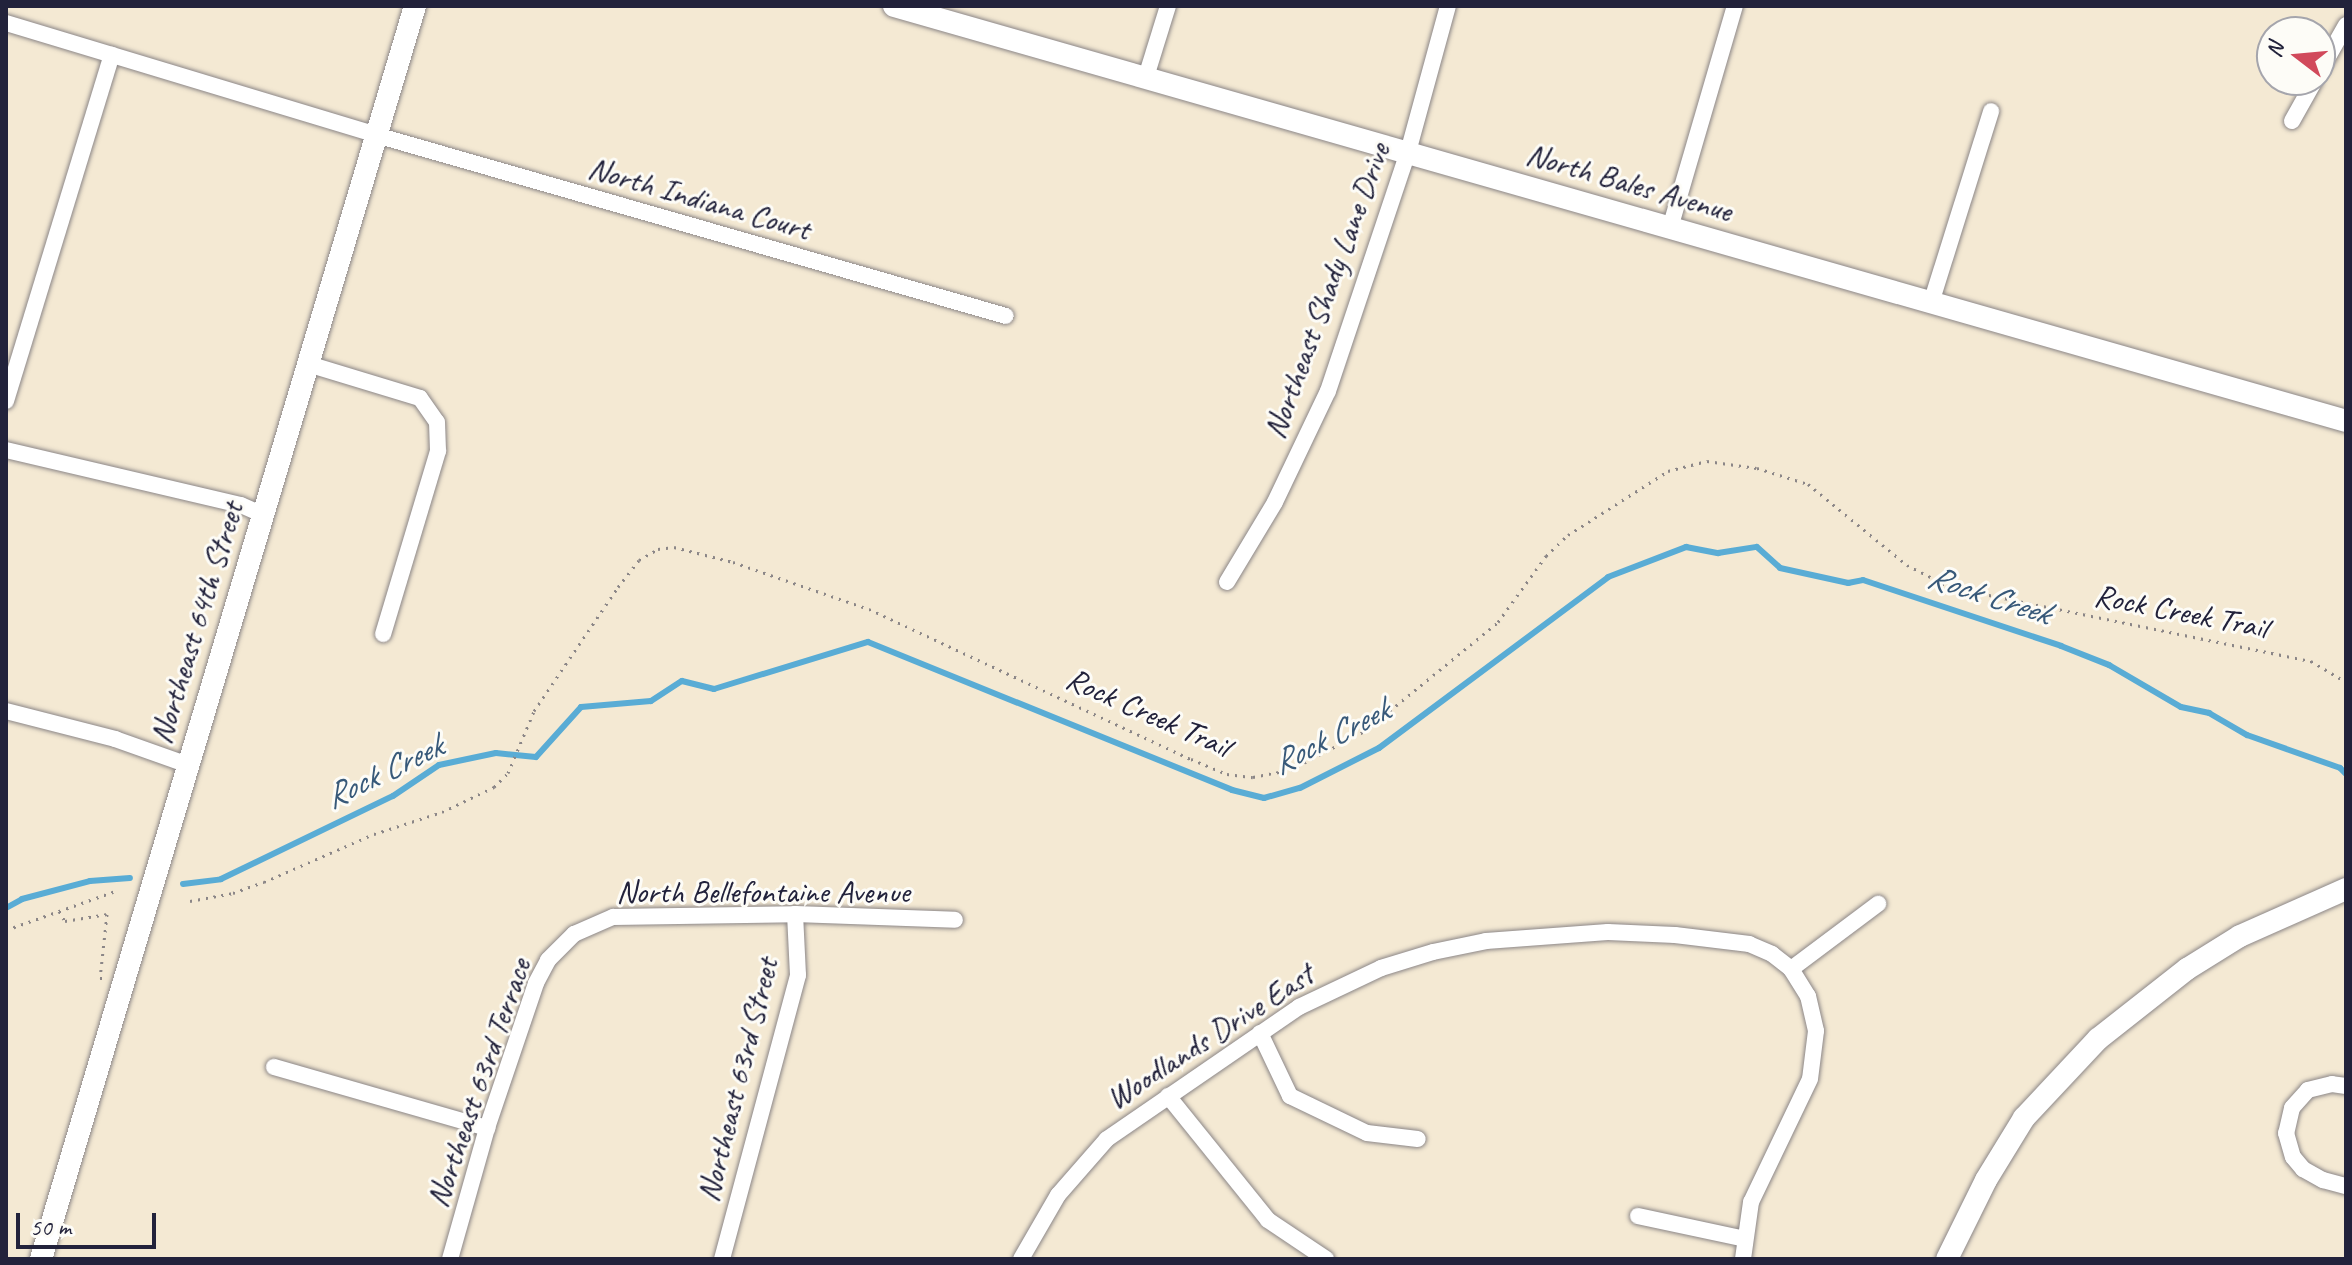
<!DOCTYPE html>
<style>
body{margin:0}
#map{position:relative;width:2352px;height:1265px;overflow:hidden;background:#f4e9d3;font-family:Caveat,sans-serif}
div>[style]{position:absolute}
.stream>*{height:6px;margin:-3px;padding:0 3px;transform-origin:3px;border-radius:3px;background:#59acd5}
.path>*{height:3px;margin-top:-1.5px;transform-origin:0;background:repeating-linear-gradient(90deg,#8b8687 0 2px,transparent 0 8px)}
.roads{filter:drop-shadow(0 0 2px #8b8687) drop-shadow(0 0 2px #8b8687)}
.minor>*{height:16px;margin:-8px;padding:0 8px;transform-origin:8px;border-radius:8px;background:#fff}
.tertiary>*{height:22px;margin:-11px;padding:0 11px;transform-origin:11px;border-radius:11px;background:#fff}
span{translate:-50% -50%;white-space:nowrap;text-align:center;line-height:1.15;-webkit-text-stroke:6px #fdfcf7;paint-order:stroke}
.street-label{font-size:32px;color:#22223b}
.water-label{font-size:34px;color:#385979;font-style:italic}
.frame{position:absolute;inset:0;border:8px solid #22223b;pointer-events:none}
.north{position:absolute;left:2256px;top:16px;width:80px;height:80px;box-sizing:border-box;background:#fdfcf7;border:2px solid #a5a5ac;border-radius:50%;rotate:286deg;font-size:22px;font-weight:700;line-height:32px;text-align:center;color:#22223b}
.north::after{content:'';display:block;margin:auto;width:28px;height:36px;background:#d1495b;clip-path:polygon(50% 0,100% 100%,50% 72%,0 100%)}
.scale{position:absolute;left:16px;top:1213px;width:140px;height:36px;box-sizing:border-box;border:4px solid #22223b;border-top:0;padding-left:10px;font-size:24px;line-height:28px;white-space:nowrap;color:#22223b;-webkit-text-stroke:6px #fdfcf7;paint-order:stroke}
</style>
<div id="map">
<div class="stream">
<div style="left:183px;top:884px;width:38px;rotate:-7deg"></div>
<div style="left:221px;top:879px;width:191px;rotate:-25.8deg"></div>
<div style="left:393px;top:796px;width:55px;rotate:-34deg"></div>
<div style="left:439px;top:765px;width:58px;rotate:-11.9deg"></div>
<div style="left:496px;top:753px;width:40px;rotate:5.7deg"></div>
<div style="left:536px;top:757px;width:67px;rotate:-48deg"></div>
<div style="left:581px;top:707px;width:70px;rotate:-4.9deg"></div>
<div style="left:651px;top:701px;width:37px;rotate:-33deg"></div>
<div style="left:682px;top:681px;width:33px;rotate:14deg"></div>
<div style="left:714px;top:689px;width:161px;rotate:-17deg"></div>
<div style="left:868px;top:642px;width:393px;rotate:22.1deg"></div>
<div style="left:1232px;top:790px;width:33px;rotate:14deg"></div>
<div style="left:1264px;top:798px;width:37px;rotate:-16deg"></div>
<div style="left:1300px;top:788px;width:89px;rotate:-26.9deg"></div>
<div style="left:1379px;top:748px;width:286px;rotate:-36.7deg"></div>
<div style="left:1608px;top:577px;width:84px;rotate:-21deg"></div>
<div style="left:1686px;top:547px;width:33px;rotate:11deg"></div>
<div style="left:1718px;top:553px;width:39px;rotate:-9deg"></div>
<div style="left:1757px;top:547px;width:31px;rotate:42deg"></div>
<div style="left:1780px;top:568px;width:70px;rotate:12.4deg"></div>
<div style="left:1848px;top:583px;width:15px;rotate:-11deg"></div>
<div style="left:1863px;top:580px;width:209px;rotate:18.4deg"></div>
<div style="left:2061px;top:646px;width:52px;rotate:21.6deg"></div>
<div style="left:2109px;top:665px;width:83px;rotate:30.3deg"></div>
<div style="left:2181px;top:707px;width:29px;rotate:12deg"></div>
<div style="left:2209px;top:713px;width:44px;rotate:30.1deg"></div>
<div style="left:2247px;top:735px;width:99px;rotate:19.5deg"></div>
<div style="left:2340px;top:768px;width:8px;rotate:45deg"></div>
<div style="left:6px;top:908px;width:18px;rotate:-29deg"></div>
<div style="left:22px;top:899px;width:70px;rotate:-14.8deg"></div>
<div style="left:90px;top:881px;width:40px;rotate:-4.3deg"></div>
</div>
<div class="path">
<div style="left:190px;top:901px;width:44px;rotate:-10.5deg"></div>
<div style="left:233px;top:893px;width:33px;rotate:-20deg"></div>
<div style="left:264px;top:882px;width:120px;rotate:-23.6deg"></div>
<div style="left:374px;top:834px;width:71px;rotate:-17.9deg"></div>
<div style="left:442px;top:812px;width:58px;rotate:-25.7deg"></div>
<div style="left:494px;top:787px;width:20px;rotate:-45deg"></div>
<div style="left:508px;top:773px;width:67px;rotate:-67.2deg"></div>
<div style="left:534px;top:711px;width:150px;rotate:-55.9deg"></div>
<div style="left:618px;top:587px;width:34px;rotate:-52deg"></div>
<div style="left:639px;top:560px;width:22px;rotate:-30deg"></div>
<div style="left:658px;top:549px;width:16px;rotate:-7deg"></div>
<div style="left:674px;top:547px;width:61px;rotate:14.3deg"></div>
<div style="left:733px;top:562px;width:144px;rotate:19.1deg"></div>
<div style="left:869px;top:609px;width:355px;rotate:25deg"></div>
<div style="left:1191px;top:759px;width:39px;rotate:23deg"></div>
<div style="left:1227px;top:774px;width:26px;rotate:7deg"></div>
<div style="left:1253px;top:777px;width:38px;rotate:-11deg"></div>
<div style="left:1290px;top:770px;width:85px;rotate:-27.5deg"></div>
<div style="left:1365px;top:731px;width:172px;rotate:-39.3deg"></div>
<div style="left:1498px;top:622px;width:82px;rotate:-54deg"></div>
<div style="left:1546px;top:556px;width:30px;rotate:-44deg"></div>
<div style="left:1568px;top:535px;width:119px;rotate:-32.6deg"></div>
<div style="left:1668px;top:471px;width:40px;rotate:-14.4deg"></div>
<div style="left:1707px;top:461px;width:50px;rotate:8deg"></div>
<div style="left:1757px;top:468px;width:53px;rotate:17.4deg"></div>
<div style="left:1808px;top:484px;width:128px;rotate:39.3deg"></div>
<div style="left:1907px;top:565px;width:48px;rotate:27.1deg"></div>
<div style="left:1950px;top:587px;width:369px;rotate:11.6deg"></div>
<div style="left:2311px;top:661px;width:41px;rotate:31deg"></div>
<div style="left:59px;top:911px;width:12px;rotate:59deg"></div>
<div style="left:65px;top:921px;width:43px;rotate:-9.5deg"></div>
<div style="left:107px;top:914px;width:64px;rotate:96.2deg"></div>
<div style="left:100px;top:978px;width:4px"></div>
<div style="left:6px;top:930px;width:114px;rotate:-19.6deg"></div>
</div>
<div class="roads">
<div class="minor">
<div style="left:6px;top:23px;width:387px;rotate:16.8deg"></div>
<div style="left:376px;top:135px;width:655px;rotate:16.03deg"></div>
<div style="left:2320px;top:71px;width:53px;rotate:-60.5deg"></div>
<div style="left:1146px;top:77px;width:74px;rotate:-72.8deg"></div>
<div style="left:2292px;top:121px;width:47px;rotate:-60.7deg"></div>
<div style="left:1670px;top:228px;width:231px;rotate:-73.7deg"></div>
<div style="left:1931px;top:303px;width:201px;rotate:-72.6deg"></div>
<div style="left:308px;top:364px;width:117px;rotate:16.9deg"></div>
<div style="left:420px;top:398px;width:29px;rotate:55deg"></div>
<div style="left:437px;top:422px;width:29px;rotate:88deg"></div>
<div style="left:438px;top:451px;width:191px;rotate:106.7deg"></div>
<div style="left:6px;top:401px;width:362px;rotate:-73deg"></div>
<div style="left:6px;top:450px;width:241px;rotate:13.2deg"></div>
<div style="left:241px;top:505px;width:24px;rotate:24deg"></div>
<div style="left:1227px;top:582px;width:93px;rotate:-59deg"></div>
<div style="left:1275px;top:502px;width:123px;rotate:-64.5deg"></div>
<div style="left:1328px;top:391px;width:252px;rotate:-71.5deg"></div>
<div style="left:1408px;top:152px;width:151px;rotate:-74.7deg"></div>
<div style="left:6px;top:711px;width:113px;rotate:14.4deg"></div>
<div style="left:115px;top:739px;width:77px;rotate:19.6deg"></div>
<div style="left:1791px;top:969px;width:109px;rotate:-36.8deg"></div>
<div style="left:1260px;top:1033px;width:70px;rotate:64.5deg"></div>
<div style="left:1290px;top:1096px;width:85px;rotate:25.7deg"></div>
<div style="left:1367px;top:1133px;width:51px;rotate:6.7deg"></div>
<div style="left:274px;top:1067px;width:222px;rotate:16deg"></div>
<div style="left:2346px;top:1086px;width:14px;rotate:-172deg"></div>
<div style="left:2332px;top:1084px;width:25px;rotate:166deg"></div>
<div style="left:2308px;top:1090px;width:24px;rotate:132deg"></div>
<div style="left:2292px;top:1108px;width:26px;rotate:103deg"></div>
<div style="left:2286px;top:1133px;width:25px;rotate:74deg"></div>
<div style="left:2293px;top:1157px;width:16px;rotate:50deg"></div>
<div style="left:2303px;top:1169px;width:23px;rotate:29deg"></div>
<div style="left:2323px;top:1180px;width:24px;rotate:15deg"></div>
<div style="left:1168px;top:1096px;width:159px;rotate:51.1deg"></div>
<div style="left:1268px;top:1220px;width:70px;rotate:33.9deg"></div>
<div style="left:1638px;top:1216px;width:109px;rotate:12.1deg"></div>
<div style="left:450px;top:1259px;width:136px;rotate:-74.2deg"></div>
<div style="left:487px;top:1128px;width:153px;rotate:-71.3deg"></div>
<div style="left:536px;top:983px;width:26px;rotate:-62deg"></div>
<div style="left:548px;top:960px;width:37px;rotate:-45deg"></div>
<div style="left:574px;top:934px;width:43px;rotate:-23.6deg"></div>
<div style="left:613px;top:917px;width:182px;rotate:-0.9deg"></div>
<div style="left:795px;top:914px;width:160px;rotate:2.1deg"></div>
<div style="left:722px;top:1259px;width:294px;rotate:-75deg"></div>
<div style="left:798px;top:975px;width:61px;rotate:-92.8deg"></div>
<div style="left:1021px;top:1259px;width:74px;rotate:-60deg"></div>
<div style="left:1058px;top:1195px;width:74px;rotate:-48.8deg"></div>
<div style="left:1107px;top:1139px;width:233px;rotate:-34.5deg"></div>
<div style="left:1299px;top:1007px;width:91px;rotate:-25.4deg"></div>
<div style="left:1381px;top:968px;width:54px;rotate:-17.1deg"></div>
<div style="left:1433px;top:952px;width:54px;rotate:-11.7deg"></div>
<div style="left:1486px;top:941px;width:122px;rotate:-4.2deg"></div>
<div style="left:1608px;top:932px;width:67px;rotate:2.6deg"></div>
<div style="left:1675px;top:935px;width:75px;rotate:6.9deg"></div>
<div style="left:1749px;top:944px;width:25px;rotate:23deg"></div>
<div style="left:1772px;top:954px;width:24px;rotate:38deg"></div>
<div style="left:1791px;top:969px;width:32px;rotate:58deg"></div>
<div style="left:1808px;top:996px;width:36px;rotate:77deg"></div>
<div style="left:1816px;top:1031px;width:48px;rotate:97.1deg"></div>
<div style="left:1810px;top:1079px;width:136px;rotate:115.6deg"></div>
<div style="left:1751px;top:1202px;width:58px;rotate:98deg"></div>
</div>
<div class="tertiary">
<div style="left:894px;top:6px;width:1510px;rotate:15.95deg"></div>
<div style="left:41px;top:1259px;width:1308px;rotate:-73.38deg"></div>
<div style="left:1947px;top:1259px;width:88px;rotate:-63.7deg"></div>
<div style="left:1986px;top:1180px;width:73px;rotate:-58.5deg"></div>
<div style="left:2024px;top:1118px;width:108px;rotate:-46.9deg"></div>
<div style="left:2098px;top:1039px;width:113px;rotate:-38.2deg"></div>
<div style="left:2187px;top:969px;width:62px;rotate:-31.9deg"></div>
<div style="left:2240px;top:936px;width:116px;rotate:-23.9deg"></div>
</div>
</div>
<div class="street-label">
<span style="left:1629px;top:183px;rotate:16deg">North Bales Avenue</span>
<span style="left:699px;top:199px;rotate:16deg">North Indiana Court</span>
<span style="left:1327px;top:291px;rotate:-70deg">Northeast Shady Lane Drive</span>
<span style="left:2181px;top:612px;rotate:11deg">Rock Creek Trail</span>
<span style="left:197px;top:623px;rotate:-73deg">Northeast 64th Street</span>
<span style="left:1148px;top:713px;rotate:24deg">Rock Creek Trail</span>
<span style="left:763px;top:892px">North Bellefontaine Avenue</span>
<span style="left:1210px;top:1037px;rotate:-33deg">Woodlands Drive East</span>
<span style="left:738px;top:1080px;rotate:-76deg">Northeast 63rd Street</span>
<span style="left:479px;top:1083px;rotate:-71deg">Northeast 63rd Terrace</span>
</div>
<div class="water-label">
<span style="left:1989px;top:594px;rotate:18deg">Rock Creek</span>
<span style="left:1330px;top:736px;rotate:-27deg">Rock Creek</span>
<span style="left:383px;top:771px;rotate:-26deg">Rock Creek</span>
</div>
<div class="frame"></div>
<div class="north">N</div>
<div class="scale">50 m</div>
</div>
